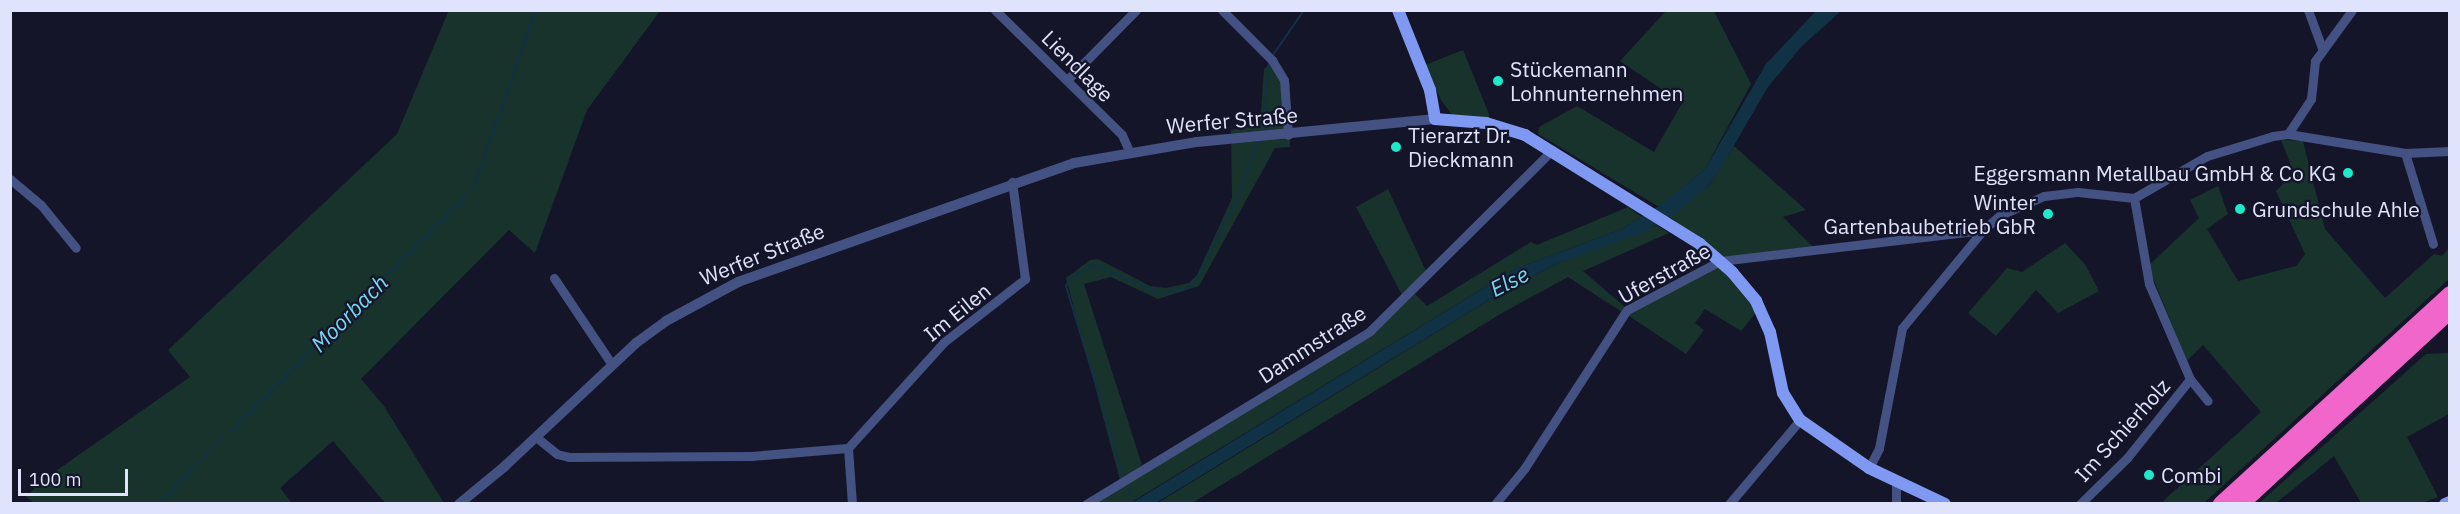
<!DOCTYPE html>
<meta charset="utf-8">
<style>
body{margin:0}
#map{position:relative;width:2460px;height:514px;overflow:hidden;background:#141529;font-family:"IBM Plex Sans",sans-serif}
div>[style]{position:absolute}
.green>*{inset:0;background:#17332b}
.water>*{inset:0;background:#113145}
.stream>*{height:2px;margin:-1px;padding:0 1px;transform-origin:1px;border-radius:1px;background:#113145}
.minor>*{height:9px;margin:-4.5px;padding:0 4.5px;transform-origin:4.5px;border-radius:4.5px;background:#435183}
.tertiary>*{height:10px;margin:-5px;padding:0 5px;transform-origin:5px;border-radius:5px;background:#435183}
.secondary>*{height:12px;margin:-6px;padding:0 6px;transform-origin:6px;border-radius:6px;background:#7f99f2}
.motorway>*{height:16px;margin:-8px;padding:0 8px;transform-origin:8px;border-radius:8px;background:#f066ca}
.dots>*{width:16px;height:16px;translate:-50% -50%;box-sizing:border-box;border:3px solid #141529;border-radius:50%}
span{translate:-50% -50%;white-space:nowrap;text-align:center;line-height:1.15;-webkit-text-stroke:4.5px #141529;paint-order:stroke}
.street-label{font-size:21px;color:#dfe3fc}
.poi-label{font-size:21px;color:#dfe3fc}
.left{translate:0 -50%;text-align:left}
.right{translate:-100% -50%;text-align:right}
.water-label{font-size:22px;color:#77d7f2;font-style:italic}
.frame{position:absolute;inset:0;border:12px solid #dfe3fc;pointer-events:none}
.scale{position:absolute;left:18px;top:469px;width:110px;height:27px;box-sizing:border-box;border:3px solid #dfe3fc;border-top:0;padding-left:8px;font-size:18px;line-height:21px;white-space:nowrap;color:#dfe3fc;-webkit-text-stroke:4px #141529;paint-order:stroke}
</style>
<div id="map">
<div class="green">
<div style="clip-path:polygon(449px 10px,660px 11px,587px 110px,535px 253px,509px 230px,361px 379px,384px 406px,444px 503px,385px 503px,333px 441px,280px 488px,292px 503px,34px 503px,26px 497px,43px 480px,190px 377px,168px 350px,397px 134px)"></div>
<div style="clip-path:polygon(1666px 11px,1714px 11px,1751px 84px,1705px 169px,1659px 207px,1538px 134px,1539px 127px,1577px 106px,1654px 152px,1682px 103px,1620px 61px)"></div>
<div style="clip-path:polygon(1463px 50px,1489px 114px,1489px 120px,1452px 115px,1441px 100px,1425px 65px)"></div>
<div style="clip-path:polygon(1274px 59px,1290px 84px,1290px 147px,1275px 148px,1199px 286px,1158px 299px,1111px 277px,1084px 284px,1142px 465px,1120px 480px,1066px 278px,1090px 260px,1098px 259px,1150px 286px,1166px 288px,1189px 283px,1197px 275px,1232px 198px,1231px 130px,1260px 125px,1264px 69px)"></div>
<div style="clip-path:polygon(2281px 140px,2303px 141px,2325px 229px,2385px 298px,2434px 254px,2442px 256px,2449px 248px,2449px 279px,2204px 503px,2161px 503px,2261px 412px,2203px 345px,2187px 361px,2148px 266px,2199px 218px,2190px 200px,2218px 186px,2228px 214px,2207px 229px,2238px 281px,2296px 266px,2305px 254px,2276px 191px,2294px 173px)"></div>
<div style="clip-path:polygon(1734px 146px,1806px 210px,1783px 217px,1814px 248px,1723px 257px,1670px 217px,1709px 185px)"></div>
<div style="clip-path:polygon(1388px 189px,1426px 271px,1402px 295px,1356px 207px)"></div>
<div style="clip-path:polygon(1628px 207px,1642px 217px,1622px 229px,1515px 269px,1130px 503px,1093px 504px,1373px 334px,1415px 294px,1427px 306px,1531px 242px,1537px 245px)"></div>
<div style="clip-path:polygon(1657px 225px,1669px 233px,1583px 271px,1626px 308px,1622px 312px,1568px 277px,1502px 313px,1192px 503px,1156px 504px,1497px 295px,1556px 264px)"></div>
<div style="clip-path:polygon(2065px 243px,2085px 264px,2099px 291px,2058px 313px,2036px 290px,1996px 336px,1968px 313px,2007px 268px,2022px 272px)"></div>
<div style="clip-path:polygon(1720px 266px,1758px 310px,1741px 331px,1705px 309px,1695px 323px,1704px 330px,1686px 354px,1626px 314px)"></div>
<div style="clip-path:polygon(2449px 353px,2449px 414px,2407px 437px,2438px 497px,2422px 503px,2361px 503px,2334px 456px,2276px 503px,2259px 503px,2426px 354px)"></div>
</div>
<div class="water">
<div style="clip-path:polygon(1841px 11px,1801px 47px,1768px 87px,1722px 166px,1708px 186px,1675px 214px,1642px 233px,1556px 264px,1497px 295px,1156px 503px,1130px 504px,1515px 269px,1622px 229px,1659px 206px,1705px 169px,1766px 64px,1815px 12px)"></div>
</div>
<div class="stream">
<div style="left:1273px;top:55px;width:55px;rotate:-55.4deg"></div>
<div style="left:1262px;top:131px;width:68px;rotate:-84.1deg"></div>
<div style="left:474px;top:186px;width:187px;rotate:-70.6deg"></div>
<div style="left:231px;top:431px;width:334px;rotate:-45deg"></div>
<div style="left:1124px;top:477px;width:200px;rotate:-106.9deg"></div>
<div style="left:1066px;top:286px;width:8px;rotate:-67deg"></div>
<div style="left:1069px;top:279px;width:29px;rotate:-29deg"></div>
<div style="left:1094px;top:265px;width:75px;rotate:22.8deg"></div>
<div style="left:1163px;top:294px;width:31px;rotate:-15deg"></div>
<div style="left:1193px;top:286px;width:85px;rotate:-62.8deg"></div>
<div style="left:1232px;top:210px;width:76px;rotate:-69.2deg"></div>
<div style="left:1126px;top:483px;width:22px;rotate:69deg"></div>
<div style="left:158px;top:504px;width:95px;rotate:-45.4deg"></div>
</div>
<div class="minor">
<div style="left:995px;top:10px;width:178px;rotate:44.5deg"></div>
<div style="left:1122px;top:135px;width:17px;rotate:66deg"></div>
<div style="left:1222px;top:10px;width:71px;rotate:45deg"></div>
<div style="left:1272px;top:60px;width:23px;rotate:59deg"></div>
<div style="left:1284px;top:80px;width:55px;rotate:85.8deg"></div>
<div style="left:2308px;top:10px;width:40px;rotate:69.8deg"></div>
<div style="left:1067px;top:80px;width:98px;rotate:-45.4deg"></div>
<div style="left:2288px;top:134px;width:42px;rotate:-56.7deg"></div>
<div style="left:2311px;top:99px;width:38px;rotate:-84deg"></div>
<div style="left:2315px;top:61px;width:63px;rotate:-54deg"></div>
<div style="left:2405px;top:153px;width:95px;rotate:72.9deg"></div>
<div style="left:10px;top:179px;width:40px;rotate:40deg"></div>
<div style="left:41px;top:205px;width:55px;rotate:50.9deg"></div>
<div style="left:554px;top:278px;width:102px;rotate:56.2deg"></div>
<div style="left:2190px;top:379px;width:28px;rotate:51deg"></div>
<div style="left:536px;top:437px;width:27px;rotate:39deg"></div>
<div style="left:557px;top:454px;width:12px;rotate:14deg"></div>
<div style="left:569px;top:457px;width:182px;rotate:-0.3deg"></div>
<div style="left:751px;top:456px;width:97px;rotate:-4.7deg"></div>
<div style="left:848px;top:448px;width:143px;rotate:-47.8deg"></div>
<div style="left:944px;top:342px;width:103px;rotate:-37.9deg"></div>
<div style="left:1025px;top:279px;width:98px;rotate:-97.6deg"></div>
<div style="left:848px;top:448px;width:56px;rotate:85.9deg"></div>
<div style="left:1869px;top:468px;width:22px;rotate:-63deg"></div>
<div style="left:1879px;top:448px;width:122px;rotate:-79.1deg"></div>
<div style="left:1902px;top:328px;width:127px;rotate:-50.4deg"></div>
<div style="left:1983px;top:230px;width:23px;rotate:-41deg"></div>
<div style="left:2000px;top:215px;width:48px;rotate:-23.4deg"></div>
<div style="left:2044px;top:196px;width:34px;rotate:-7deg"></div>
<div style="left:2078px;top:192px;width:56px;rotate:6.1deg"></div>
<div style="left:2134px;top:198px;width:84px;rotate:-29.9deg"></div>
<div style="left:2207px;top:156px;width:69px;rotate:-16.9deg"></div>
<div style="left:2273px;top:136px;width:15px;rotate:-8deg"></div>
<div style="left:2288px;top:134px;width:119px;rotate:9.2deg"></div>
<div style="left:2405px;top:153px;width:45px;rotate:-2.5deg"></div>
<div style="left:1086px;top:504px;width:333px;rotate:-31.3deg"></div>
<div style="left:1370px;top:331px;width:257px;rotate:-44.8deg"></div>
<div style="left:1495px;top:504px;width:45px;rotate:-50.4deg"></div>
<div style="left:1524px;top:469px;width:189px;rotate:-57.1deg"></div>
<div style="left:1627px;top:310px;width:105px;rotate:-27.8deg"></div>
<div style="left:1720px;top:261px;width:265px;rotate:-6.7deg"></div>
<div style="left:1729px;top:504px;width:110px;rotate:-49.8deg"></div>
<div style="left:1896px;top:504px;width:22px;rotate:-90deg"></div>
<div style="left:2080px;top:504px;width:66px;rotate:-44.4deg"></div>
<div style="left:2127px;top:458px;width:101px;rotate:-51.4deg"></div>
<div style="left:2190px;top:379px;width:103px;rotate:-113.3deg"></div>
<div style="left:2149px;top:284px;width:87px;rotate:-99.9deg"></div>
</div>
<div class="tertiary">
<div style="left:459px;top:504px;width:58px;rotate:-39.4deg"></div>
<div style="left:504px;top:467px;width:181px;rotate:-43.2deg"></div>
<div style="left:636px;top:343px;width:37px;rotate:-36deg"></div>
<div style="left:666px;top:321px;width:82px;rotate:-28.4deg"></div>
<div style="left:738px;top:282px;width:356px;rotate:-19.5deg"></div>
<div style="left:1074px;top:163px;width:125px;rotate:-9.7deg"></div>
<div style="left:1197px;top:142px;width:239px;rotate:-5.5deg"></div>
</div>
<div class="secondary">
<div style="left:1398px;top:10px;width:86px;rotate:68.2deg"></div>
<div style="left:1430px;top:90px;width:29px;rotate:80deg"></div>
<div style="left:1435px;top:119px;width:51px;rotate:4.5deg"></div>
<div style="left:1486px;top:123px;width:41px;rotate:17.1deg"></div>
<div style="left:1525px;top:135px;width:206px;rotate:31.9deg"></div>
<div style="left:1700px;top:244px;width:43px;rotate:41.2deg"></div>
<div style="left:1732px;top:272px;width:38px;rotate:50deg"></div>
<div style="left:1756px;top:301px;width:34px;rotate:66deg"></div>
<div style="left:1770px;top:332px;width:62px;rotate:78deg"></div>
<div style="left:1783px;top:393px;width:32px;rotate:58deg"></div>
<div style="left:1800px;top:420px;width:84px;rotate:34.8deg"></div>
<div style="left:1869px;top:468px;width:84px;rotate:25.3deg"></div>
<div style="left:2445px;top:504px;width:5px;rotate:-22deg"></div>
</div>
<div class="motorway">
<div style="left:2221px;top:504px;width:311px;rotate:-42.5deg"></div>
<div style="left:2241px;top:504px;width:284px;rotate:-42.7deg"></div>
</div>
<div class="dots">
<div style="left:1498px;top:81px;background:#1ee9cb"></div>
<div style="left:1396px;top:147px;background:#1ee9cb"></div>
<div style="left:2348px;top:173px;background:#1ee9cb"></div>
<div style="left:2240px;top:209px;background:#1ee9cb"></div>
<div style="left:2048px;top:214px;background:#1ee9cb"></div>
<div style="left:2149px;top:475px;background:#1ee9cb"></div>
</div>
<div class="street-label">
<span style="left:1078px;top:66px;rotate:45deg">Liendlage</span>
<span style="left:1232px;top:120px;rotate:-5deg">Werfer Straße</span>
<span style="left:762px;top:254px;rotate:-22deg">Werfer Straße</span>
<span style="left:1664px;top:273px;rotate:-29deg">Uferstraße</span>
<span style="left:957px;top:312px;rotate:-39deg">Im Eilen</span>
<span style="left:1312px;top:344px;rotate:-33deg">Dammstraße</span>
<span style="left:2122px;top:430px;rotate:-48deg">Im Schierholz</span>
</div>
<div class="poi-label">
<span class="left" style="left:1510px;top:81px">Stückemann<br>Lohnunternehmen</span>
<span class="left" style="left:1408px;top:147px">Tierarzt Dr.<br>Dieckmann</span>
<span class="right" style="left:2336px;top:173px">Eggersmann Metallbau GmbH &amp; Co KG</span>
<span class="right" style="left:2036px;top:214px">Winter<br>Gartenbaubetrieb GbR</span>
<span class="left" style="left:2252px;top:209px">Grundschule Ahle</span>
<span class="left" style="left:2161px;top:475px">Combi</span>
</div>
<div class="water-label">
<span style="left:1509px;top:281px;rotate:-27deg">Else</span>
<span style="left:349px;top:313px;rotate:-45deg">Moorbach</span>
</div>
<div class="frame"></div>
<div class="scale">100 m</div>
</div>
